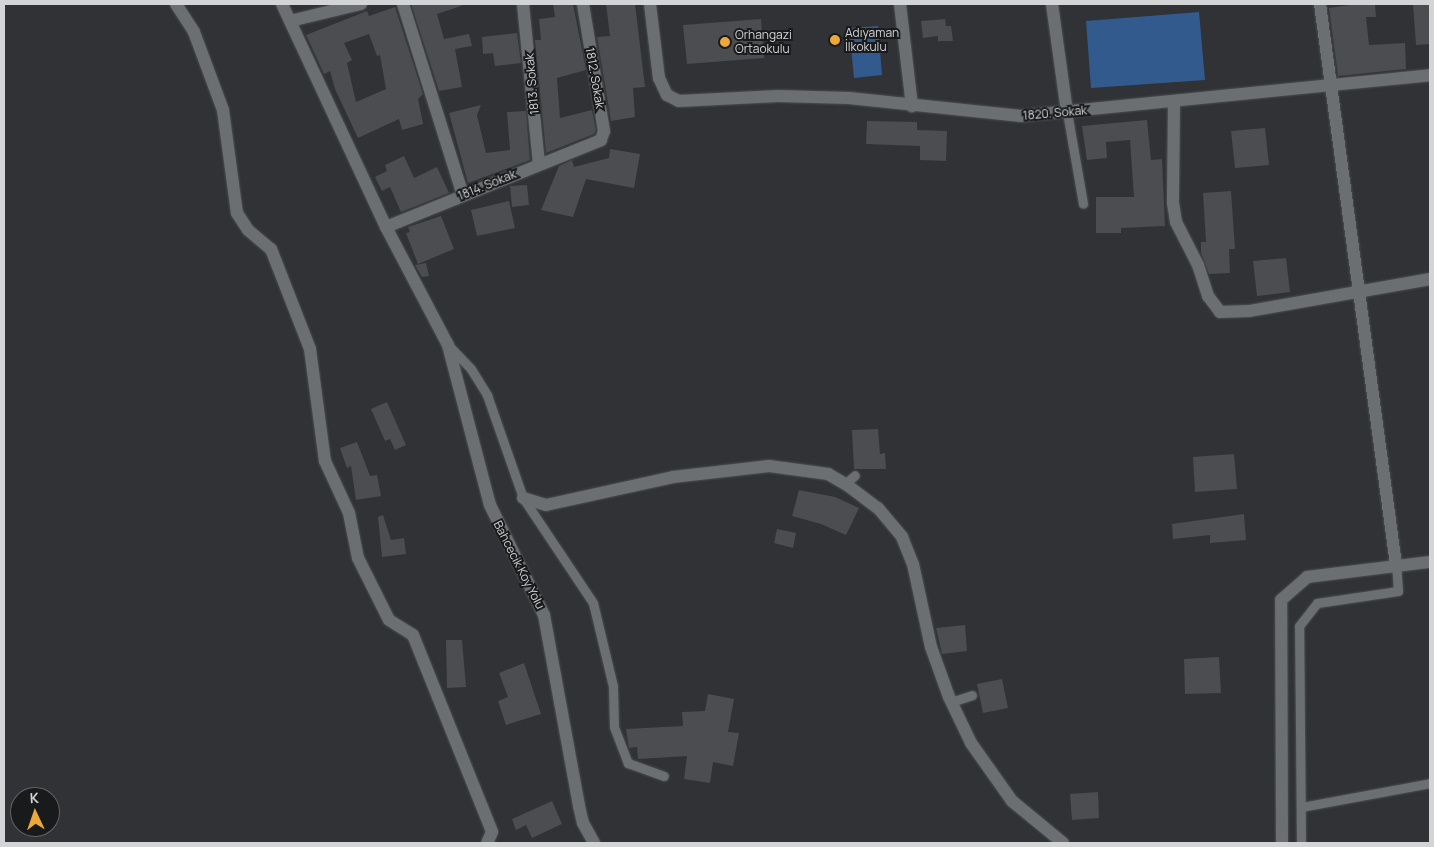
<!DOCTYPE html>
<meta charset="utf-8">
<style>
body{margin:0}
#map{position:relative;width:1434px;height:847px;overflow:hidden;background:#303235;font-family:Manrope,sans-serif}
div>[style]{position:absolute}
.green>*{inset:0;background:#335a8c}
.building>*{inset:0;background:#4b4d50}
.roads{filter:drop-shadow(0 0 1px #4c4e51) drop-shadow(0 0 1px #4c4e51)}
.lane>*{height:9px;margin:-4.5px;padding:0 4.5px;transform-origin:4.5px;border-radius:4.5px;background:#6c6f72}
.street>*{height:12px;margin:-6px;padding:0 6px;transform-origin:6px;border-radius:6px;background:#6c6f72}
.dots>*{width:14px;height:14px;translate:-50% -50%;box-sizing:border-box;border:2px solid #191a1b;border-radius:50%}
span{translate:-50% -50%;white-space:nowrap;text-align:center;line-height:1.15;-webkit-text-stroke:4px #191a1b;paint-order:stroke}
.poi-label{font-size:12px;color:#d2d4d6}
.left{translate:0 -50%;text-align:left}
.street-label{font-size:12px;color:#d2d4d6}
.frame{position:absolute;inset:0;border:5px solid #d2d4d6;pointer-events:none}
.north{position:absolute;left:10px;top:787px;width:50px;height:50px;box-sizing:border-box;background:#191a1b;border:1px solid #636466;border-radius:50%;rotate:357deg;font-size:14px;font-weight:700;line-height:20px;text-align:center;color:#d2d4d6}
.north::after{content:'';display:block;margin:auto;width:18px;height:22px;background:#eca93a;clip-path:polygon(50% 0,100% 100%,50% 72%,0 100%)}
</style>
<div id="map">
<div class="green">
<div style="clip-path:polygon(1199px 12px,1205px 80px,1091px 88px,1086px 21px)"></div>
<div style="clip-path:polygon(878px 26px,882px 75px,854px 78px,849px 28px)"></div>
</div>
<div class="building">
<div style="clip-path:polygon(411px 4px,460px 4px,461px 6px,437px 14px,444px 39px,469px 34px,472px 46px,455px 49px,462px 87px,439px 91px)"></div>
<div style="clip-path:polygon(553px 4px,573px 4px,586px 70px,557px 78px,560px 118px,592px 110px,596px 130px,594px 134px,546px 153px,535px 40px,541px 40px,539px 19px,555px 17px)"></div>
<div style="clip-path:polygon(606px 4px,635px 4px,645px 87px,633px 88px,635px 117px,611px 121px,597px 37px,610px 36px)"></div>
<div style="clip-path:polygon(1357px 4px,1375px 5px,1376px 17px,1366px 17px,1369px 45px,1405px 43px,1406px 69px,1338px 76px,1329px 8px)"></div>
<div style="clip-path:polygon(1413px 4px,1430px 4px,1430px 44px,1416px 45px)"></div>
<div style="clip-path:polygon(evenodd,395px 7px,423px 94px,418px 99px,423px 124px,402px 130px,399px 119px,358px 138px,335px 89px,330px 71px,324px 74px,306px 35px,367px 11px,369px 16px,395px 7px,369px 34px,377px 56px,380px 55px,386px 89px,356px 102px,347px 63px,352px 60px,344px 43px,369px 34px)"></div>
<div style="clip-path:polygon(761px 19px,764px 58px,687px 64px,683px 25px)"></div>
<div style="clip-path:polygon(945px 19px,946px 26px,951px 26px,953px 41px,938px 41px,938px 36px,923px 38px,921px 21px)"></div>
<div style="clip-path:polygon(517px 33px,521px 63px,495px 66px,493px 53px,483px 54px,482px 37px)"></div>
<div style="clip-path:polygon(481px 105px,477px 115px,486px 153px,510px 150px,507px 112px,526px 111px,530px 160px,468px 183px,449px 113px)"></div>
<div style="clip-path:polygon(1147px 120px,1151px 160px,1162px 159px,1165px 226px,1121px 228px,1121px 233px,1096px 233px,1096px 197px,1134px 197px,1130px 140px,1106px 142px,1107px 158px,1087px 160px,1082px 126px)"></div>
<div style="clip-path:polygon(867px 121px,917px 122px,917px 130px,947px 131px,946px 161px,920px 160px,920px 146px,866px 144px)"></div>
<div style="clip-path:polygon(1265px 128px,1269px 165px,1235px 168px,1231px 131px)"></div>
<div style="clip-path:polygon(610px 149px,640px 154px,634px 188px,586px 179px,573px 217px,541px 210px,559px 166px,572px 160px,574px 167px,609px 158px)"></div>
<div style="clip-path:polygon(404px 156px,414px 178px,437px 167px,449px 193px,401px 212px,390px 187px,382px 191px,375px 177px,387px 171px,385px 165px)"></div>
<div style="clip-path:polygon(527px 185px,529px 205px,512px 207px,510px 186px)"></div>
<div style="clip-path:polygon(1231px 191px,1235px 249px,1229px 249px,1230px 273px,1209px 274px,1201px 253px,1201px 242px,1206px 242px,1203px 193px)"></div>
<div style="clip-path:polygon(509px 201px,515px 228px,477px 236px,471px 210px)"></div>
<div style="clip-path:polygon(441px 216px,454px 249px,418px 264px,406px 233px,410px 232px,408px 227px)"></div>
<div style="clip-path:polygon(1286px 258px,1290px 292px,1257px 296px,1253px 261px)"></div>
<div style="clip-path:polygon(426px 263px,429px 276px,422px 277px,415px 265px)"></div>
<div style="clip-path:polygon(387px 402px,406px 445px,395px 450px,390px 439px,385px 441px,371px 409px)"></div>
<div style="clip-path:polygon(878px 429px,880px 454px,885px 453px,886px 469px,854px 469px,852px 430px)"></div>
<div style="clip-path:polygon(357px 442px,370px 476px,377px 475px,381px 496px,356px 500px,351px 466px,347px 468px,340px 448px)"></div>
<div style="clip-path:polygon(1234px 454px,1237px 489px,1195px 492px,1193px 457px)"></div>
<div style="clip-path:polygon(799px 490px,835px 497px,859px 508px,846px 535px,821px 524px,792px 516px)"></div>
<div style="clip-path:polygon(1244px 514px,1246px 540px,1210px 543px,1210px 535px,1173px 539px,1172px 524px)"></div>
<div style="clip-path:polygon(383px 515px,391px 540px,404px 538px,406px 554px,382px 557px,378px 517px)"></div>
<div style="clip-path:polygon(777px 529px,796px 533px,793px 548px,774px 543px)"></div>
<div style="clip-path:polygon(965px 625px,967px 651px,942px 654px,936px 628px)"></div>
<div style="clip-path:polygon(446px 640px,462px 640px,466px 687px,447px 688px)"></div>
<div style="clip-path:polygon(1219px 657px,1221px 693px,1185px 694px,1184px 659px)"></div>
<div style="clip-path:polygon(524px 663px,541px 714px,506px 725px,498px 701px,508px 697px,499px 673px)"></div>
<div style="clip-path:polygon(1002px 679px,1008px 708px,983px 713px,977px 684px)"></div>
<div style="clip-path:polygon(708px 694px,734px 699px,728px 732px,739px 733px,733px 766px,713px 762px,710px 783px,684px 779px,687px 756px,638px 759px,637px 747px,629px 748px,626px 729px,683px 726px,682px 712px,705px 711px)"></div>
<div style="clip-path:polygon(1098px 792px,1099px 818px,1072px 820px,1070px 794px)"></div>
<div style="clip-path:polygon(552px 801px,562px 824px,532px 838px,526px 825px,516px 830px,512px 819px)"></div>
</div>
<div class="roads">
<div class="lane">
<div style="left:1067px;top:112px;width:93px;rotate:80.1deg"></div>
<div style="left:450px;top:347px;width:30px;rotate:46deg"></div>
<div style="left:471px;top:369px;width:31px;rotate:58deg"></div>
<div style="left:487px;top:395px;width:109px;rotate:70.7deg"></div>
<div style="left:523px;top:498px;width:126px;rotate:56.3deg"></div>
<div style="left:593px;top:603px;width:85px;rotate:76.5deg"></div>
<div style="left:613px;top:686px;width:41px;rotate:88.6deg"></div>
<div style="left:614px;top:727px;width:39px;rotate:69deg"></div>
<div style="left:628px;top:763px;width:38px;rotate:20deg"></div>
<div style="left:845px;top:484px;width:13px;rotate:-42deg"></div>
<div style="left:951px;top:702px;width:22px;rotate:-18deg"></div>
<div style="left:1301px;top:807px;width:131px;rotate:-10.5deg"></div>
<div style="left:1301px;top:843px;width:217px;rotate:-90.5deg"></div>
<div style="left:1299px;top:626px;width:29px;rotate:-52deg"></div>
<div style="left:1317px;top:603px;width:82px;rotate:-8.4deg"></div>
<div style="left:1398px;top:591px;width:26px;rotate:-94deg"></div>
</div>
<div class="street">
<div style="left:176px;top:4px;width:33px;rotate:57deg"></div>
<div style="left:194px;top:32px;width:83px;rotate:69.6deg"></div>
<div style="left:223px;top:110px;width:104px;rotate:82.3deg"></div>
<div style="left:237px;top:213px;width:20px;rotate:57deg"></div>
<div style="left:248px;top:230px;width:30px;rotate:40deg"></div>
<div style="left:271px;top:249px;width:107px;rotate:68.7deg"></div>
<div style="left:310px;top:349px;width:113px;rotate:82.4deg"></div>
<div style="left:325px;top:461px;width:57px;rotate:65.2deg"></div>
<div style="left:349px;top:513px;width:46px;rotate:78.7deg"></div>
<div style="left:358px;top:558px;width:69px;rotate:63.4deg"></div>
<div style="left:389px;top:620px;width:28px;rotate:32deg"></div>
<div style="left:413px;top:635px;width:212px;rotate:68.1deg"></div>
<div style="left:492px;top:832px;width:12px;rotate:114deg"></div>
<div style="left:282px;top:4px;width:246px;rotate:65deg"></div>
<div style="left:386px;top:227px;width:133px;rotate:62.3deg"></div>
<div style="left:448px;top:345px;width:165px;rotate:75.3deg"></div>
<div style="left:490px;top:505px;width:123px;rotate:63.9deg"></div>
<div style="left:544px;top:615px;width:194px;rotate:79.6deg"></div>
<div style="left:579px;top:806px;width:17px;rotate:77deg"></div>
<div style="left:583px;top:823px;width:23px;rotate:61deg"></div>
<div style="left:403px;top:4px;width:200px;rotate:72.6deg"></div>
<div style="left:523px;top:4px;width:161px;rotate:84.3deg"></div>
<div style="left:650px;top:4px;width:75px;rotate:83.1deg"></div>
<div style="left:659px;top:78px;width:19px;rotate:65deg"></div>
<div style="left:667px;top:95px;width:13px;rotate:27deg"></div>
<div style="left:679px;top:101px;width:99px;rotate:-2.9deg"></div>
<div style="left:778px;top:96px;width:71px;rotate:1.6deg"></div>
<div style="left:849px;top:98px;width:173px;rotate:6deg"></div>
<div style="left:1021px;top:116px;width:411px;rotate:-5.7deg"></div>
<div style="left:900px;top:4px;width:103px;rotate:83.3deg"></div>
<div style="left:1052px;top:4px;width:109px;rotate:82.1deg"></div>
<div style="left:1320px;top:4px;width:566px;rotate:82.28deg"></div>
<div style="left:290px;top:21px;width:73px;rotate:-13.5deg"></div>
<div style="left:1174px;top:102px;width:101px;rotate:90.6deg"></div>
<div style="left:1173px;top:203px;width:19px;rotate:81deg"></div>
<div style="left:1176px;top:222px;width:48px;rotate:62.9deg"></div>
<div style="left:1198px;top:265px;width:33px;rotate:72deg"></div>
<div style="left:1208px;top:296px;width:20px;rotate:53deg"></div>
<div style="left:1220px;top:312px;width:29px;rotate:-2deg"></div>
<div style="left:1249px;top:311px;width:184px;rotate:-10deg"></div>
<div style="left:386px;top:227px;width:232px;rotate:-22deg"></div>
<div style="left:601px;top:140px;width:9px;rotate:-72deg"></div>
<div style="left:604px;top:131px;width:129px;rotate:-99.4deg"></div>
<div style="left:523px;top:498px;width:24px;rotate:17deg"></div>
<div style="left:546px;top:505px;width:130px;rotate:-12.4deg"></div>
<div style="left:673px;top:477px;width:97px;rotate:-6.5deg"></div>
<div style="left:769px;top:466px;width:60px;rotate:7.7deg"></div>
<div style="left:828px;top:474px;width:22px;rotate:30deg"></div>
<div style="left:847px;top:485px;width:39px;rotate:37deg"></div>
<div style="left:878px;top:508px;width:38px;rotate:50deg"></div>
<div style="left:902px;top:537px;width:29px;rotate:68deg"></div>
<div style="left:913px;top:564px;width:85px;rotate:77.8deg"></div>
<div style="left:931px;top:647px;width:53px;rotate:70.2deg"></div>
<div style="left:949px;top:697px;width:51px;rotate:64.4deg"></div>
<div style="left:971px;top:743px;width:71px;rotate:54.7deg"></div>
<div style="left:1012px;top:801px;width:66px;rotate:39.5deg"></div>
<div style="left:1282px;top:843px;width:243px;rotate:-90.2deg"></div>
<div style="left:1281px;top:600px;width:35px;rotate:-41deg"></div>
<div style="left:1307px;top:577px;width:124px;rotate:-7deg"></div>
</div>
</div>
<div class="dots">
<div style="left:835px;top:40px;background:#eca93a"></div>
<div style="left:725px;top:42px;background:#eca93a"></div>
</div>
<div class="poi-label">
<span class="left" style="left:845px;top:40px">Adıyaman<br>İlkokulu</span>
<span class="left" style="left:735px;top:42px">Orhangazi<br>Ortaokulu</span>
</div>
<div class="street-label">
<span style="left:595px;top:78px;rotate:80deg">1812. Sokak</span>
<span style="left:532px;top:84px;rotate:-95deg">1813. Sokak</span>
<span style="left:1055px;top:113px;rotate:-5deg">1820. Sokak</span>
<span style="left:487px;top:185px;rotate:-22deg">1814. Sokak</span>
<span style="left:519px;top:565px;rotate:63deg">Bahcecik Koy Yolu</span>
</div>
<div class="frame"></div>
<div class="north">K</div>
</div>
